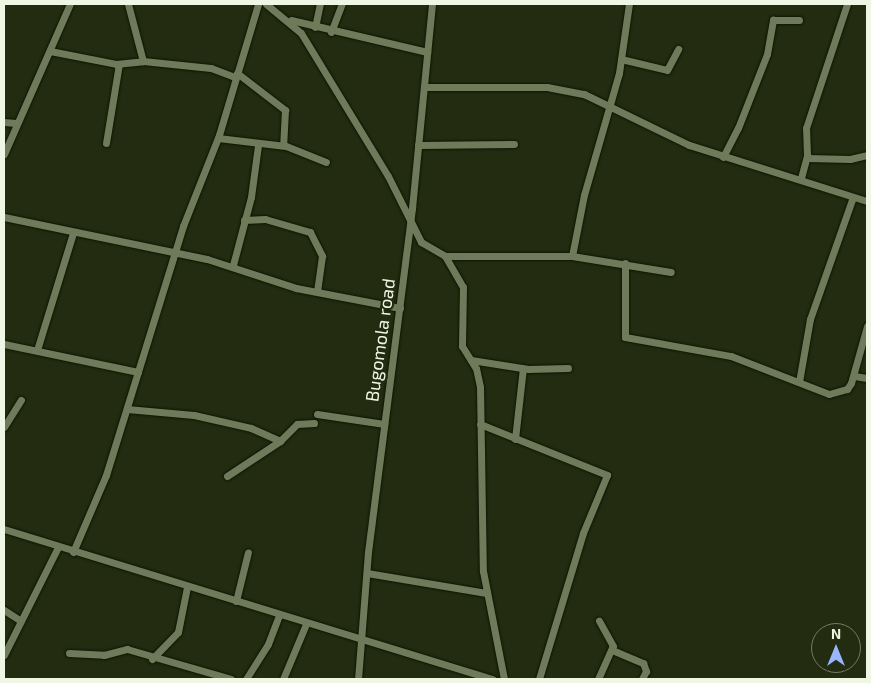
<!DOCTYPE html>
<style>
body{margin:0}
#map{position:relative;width:871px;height:683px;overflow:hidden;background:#232b10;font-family:"Exo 2",sans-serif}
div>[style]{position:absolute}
.roads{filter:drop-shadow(0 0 1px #0c1400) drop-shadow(0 0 1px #0c1400)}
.minor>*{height:7px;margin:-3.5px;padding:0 3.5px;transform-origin:3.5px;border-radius:3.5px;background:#6f7a5b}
span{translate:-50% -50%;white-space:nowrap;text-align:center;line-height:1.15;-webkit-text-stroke:4.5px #232b10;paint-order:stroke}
.street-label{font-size:18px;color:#eff6e4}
.frame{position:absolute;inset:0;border:5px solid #eff6e4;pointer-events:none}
.north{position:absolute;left:811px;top:623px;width:50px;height:50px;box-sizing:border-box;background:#232b10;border:1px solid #757c65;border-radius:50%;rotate:0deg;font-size:14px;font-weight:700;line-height:20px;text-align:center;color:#eff6e4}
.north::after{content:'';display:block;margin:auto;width:18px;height:22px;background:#98b5fd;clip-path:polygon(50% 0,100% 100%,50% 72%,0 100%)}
</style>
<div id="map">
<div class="roads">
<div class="minor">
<div style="left:128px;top:4px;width:59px;rotate:75.3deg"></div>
<div style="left:266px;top:4px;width:45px;rotate:39.6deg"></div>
<div style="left:301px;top:33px;width:167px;rotate:58.7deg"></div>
<div style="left:388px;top:176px;width:74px;rotate:63.4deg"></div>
<div style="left:421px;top:242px;width:28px;rotate:30deg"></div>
<div style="left:445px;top:256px;width:36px;rotate:60deg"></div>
<div style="left:463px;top:287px;width:59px;rotate:91deg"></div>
<div style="left:462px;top:346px;width:26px;rotate:58deg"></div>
<div style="left:476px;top:368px;width:19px;rotate:78deg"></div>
<div style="left:480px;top:387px;width:184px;rotate:89.1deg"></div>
<div style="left:483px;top:571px;width:110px;rotate:79deg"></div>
<div style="left:291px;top:20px;width:140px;rotate:13.2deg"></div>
<div style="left:315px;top:27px;width:24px;rotate:-78deg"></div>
<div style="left:331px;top:32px;width:30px;rotate:-69deg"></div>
<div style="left:50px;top:51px;width:67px;rotate:11.1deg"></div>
<div style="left:116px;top:64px;width:27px;rotate:-6deg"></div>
<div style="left:143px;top:61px;width:68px;rotate:5.9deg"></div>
<div style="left:211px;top:68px;width:26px;rotate:21deg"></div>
<div style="left:621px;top:59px;width:47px;rotate:13.4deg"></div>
<div style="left:667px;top:70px;width:24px;rotate:-62deg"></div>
<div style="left:237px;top:73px;width:61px;rotate:37.6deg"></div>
<div style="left:285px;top:110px;width:35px;rotate:93deg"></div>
<div style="left:424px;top:87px;width:123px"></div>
<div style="left:547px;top:87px;width:38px;rotate:11deg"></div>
<div style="left:584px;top:94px;width:117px;rotate:25.9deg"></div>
<div style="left:689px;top:145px;width:187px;rotate:17.5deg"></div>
<div style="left:4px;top:122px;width:12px;rotate:5deg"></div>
<div style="left:218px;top:138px;width:68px;rotate:6.7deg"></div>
<div style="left:286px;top:146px;width:43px;rotate:21.8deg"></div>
<div style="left:106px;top:143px;width:80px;rotate:-80.7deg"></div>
<div style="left:418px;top:145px;width:96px;rotate:-0.6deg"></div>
<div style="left:4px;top:154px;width:164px;rotate:-66.3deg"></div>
<div style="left:723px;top:157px;width:33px;rotate:-63deg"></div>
<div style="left:738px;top:128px;width:79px;rotate:-68.6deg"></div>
<div style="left:767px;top:54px;width:35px;rotate:-80deg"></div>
<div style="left:773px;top:20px;width:26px"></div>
<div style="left:807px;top:158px;width:43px;rotate:1.3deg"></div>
<div style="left:850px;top:159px;width:17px;rotate:-13deg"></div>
<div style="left:801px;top:178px;width:24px;rotate:-75deg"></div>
<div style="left:807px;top:155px;width:27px;rotate:-92deg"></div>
<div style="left:806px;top:128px;width:131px;rotate:-71.7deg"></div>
<div style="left:4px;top:217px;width:207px;rotate:11.7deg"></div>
<div style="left:207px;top:259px;width:94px;rotate:18deg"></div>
<div style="left:296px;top:288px;width:106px;rotate:10.9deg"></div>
<div style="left:244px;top:220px;width:21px;rotate:-3deg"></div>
<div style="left:265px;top:219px;width:47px;rotate:16.1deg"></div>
<div style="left:310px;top:232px;width:27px;rotate:63deg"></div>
<div style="left:322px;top:256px;width:35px;rotate:98deg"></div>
<div style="left:445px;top:256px;width:127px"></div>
<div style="left:572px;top:256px;width:100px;rotate:9.2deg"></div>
<div style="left:572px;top:256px;width:62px;rotate:-78.9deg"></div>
<div style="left:584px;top:195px;width:127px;rotate:-74deg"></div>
<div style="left:619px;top:73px;width:70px;rotate:-81.8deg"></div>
<div style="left:625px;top:263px;width:74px;rotate:90deg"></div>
<div style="left:625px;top:337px;width:108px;rotate:10.2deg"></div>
<div style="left:731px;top:356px;width:105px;rotate:21.2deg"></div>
<div style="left:829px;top:394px;width:19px;rotate:-16deg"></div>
<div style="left:847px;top:389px;width:7px;rotate:-56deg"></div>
<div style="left:851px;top:383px;width:59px;rotate:-74.3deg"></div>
<div style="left:233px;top:265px;width:70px;rotate:-75.2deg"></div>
<div style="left:251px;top:197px;width:52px;rotate:-82.3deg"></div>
<div style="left:4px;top:344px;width:137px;rotate:11.8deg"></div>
<div style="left:37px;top:350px;width:122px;rotate:-72.9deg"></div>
<div style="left:471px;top:360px;width:58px;rotate:9deg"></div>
<div style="left:528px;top:369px;width:40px;rotate:-1.4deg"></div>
<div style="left:854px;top:376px;width:13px;rotate:9deg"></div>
<div style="left:799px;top:382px;width:64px;rotate:-80.1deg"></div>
<div style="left:810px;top:319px;width:129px;rotate:-70.6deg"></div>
<div style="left:127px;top:409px;width:67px;rotate:5.1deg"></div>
<div style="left:194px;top:415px;width:58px;rotate:12.8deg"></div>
<div style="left:251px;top:428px;width:32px;rotate:24deg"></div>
<div style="left:317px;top:414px;width:68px;rotate:8.5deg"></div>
<div style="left:480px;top:424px;width:137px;rotate:21.9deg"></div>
<div style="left:607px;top:475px;width:63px;rotate:112.5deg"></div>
<div style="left:583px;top:533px;width:152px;rotate:106.8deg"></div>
<div style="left:4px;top:427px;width:32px;rotate:-58deg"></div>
<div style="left:515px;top:439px;width:71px;rotate:-83.6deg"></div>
<div style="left:227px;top:476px;width:64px;rotate:-33.4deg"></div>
<div style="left:280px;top:441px;width:24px;rotate:-45deg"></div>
<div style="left:297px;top:424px;width:17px;rotate:-3deg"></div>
<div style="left:4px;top:529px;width:511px;rotate:17.09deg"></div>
<div style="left:73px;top:552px;width:84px;rotate:-66.8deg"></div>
<div style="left:106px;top:475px;width:261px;rotate:-72.8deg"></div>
<div style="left:183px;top:226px;width:98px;rotate:-68.4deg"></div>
<div style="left:219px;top:135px;width:137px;rotate:-73.4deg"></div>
<div style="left:367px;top:573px;width:121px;rotate:9.5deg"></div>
<div style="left:236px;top:601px;width:50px;rotate:-76.2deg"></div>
<div style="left:4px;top:610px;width:20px;rotate:33deg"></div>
<div style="left:612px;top:650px;width:34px;rotate:23deg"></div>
<div style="left:643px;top:663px;width:9px;rotate:69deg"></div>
<div style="left:646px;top:671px;width:9px;rotate:117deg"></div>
<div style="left:69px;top:653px;width:35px;rotate:3deg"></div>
<div style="left:104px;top:655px;width:24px;rotate:-15deg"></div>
<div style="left:127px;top:649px;width:108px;rotate:16.1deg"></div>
<div style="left:4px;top:655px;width:121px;rotate:-63.4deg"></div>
<div style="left:152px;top:659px;width:37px;rotate:-46deg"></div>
<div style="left:178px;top:632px;width:46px;rotate:-78.7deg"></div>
<div style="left:246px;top:679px;width:41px;rotate:-57.8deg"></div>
<div style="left:268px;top:644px;width:31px;rotate:-69deg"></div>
<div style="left:283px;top:679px;width:60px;rotate:-67.3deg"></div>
<div style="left:358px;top:679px;width:127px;rotate:-85.5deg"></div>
<div style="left:368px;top:552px;width:347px;rotate:-82.7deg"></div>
<div style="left:412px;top:208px;width:205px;rotate:-84.4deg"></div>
<div style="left:598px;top:679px;width:36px;rotate:-66deg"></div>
<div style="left:613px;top:646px;width:29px;rotate:-119deg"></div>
</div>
</div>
<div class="street-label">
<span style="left:380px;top:340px;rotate:-82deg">Bugomola road</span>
</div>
<div class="frame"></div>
<div class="north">N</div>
</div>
